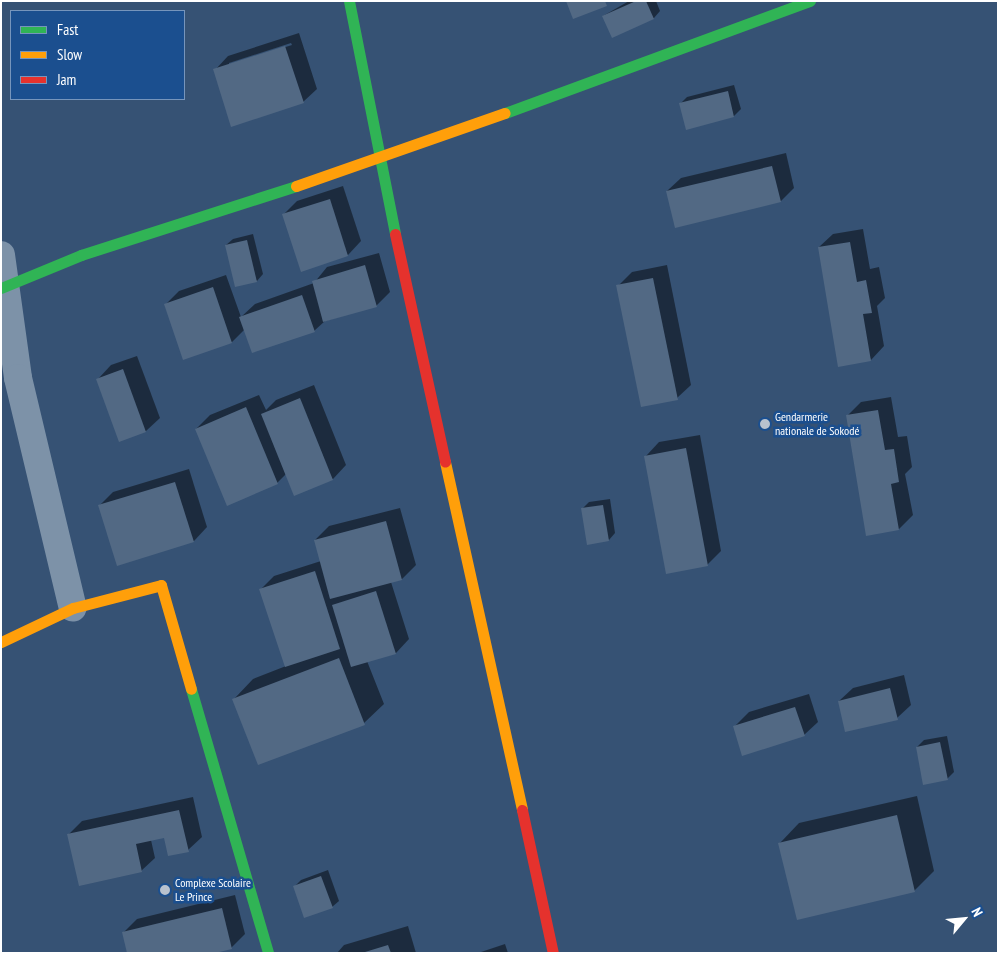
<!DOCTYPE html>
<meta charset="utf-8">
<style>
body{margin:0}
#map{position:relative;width:999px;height:954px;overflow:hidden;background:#365274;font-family:"PT Sans Narrow",sans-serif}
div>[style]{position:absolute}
.shadow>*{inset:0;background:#0007}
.building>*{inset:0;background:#526984}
.street>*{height:28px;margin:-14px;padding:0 14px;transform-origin:14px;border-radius:14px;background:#7d92a8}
.fast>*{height:11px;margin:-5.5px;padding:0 5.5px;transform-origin:5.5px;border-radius:5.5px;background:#30b455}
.slow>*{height:11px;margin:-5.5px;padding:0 5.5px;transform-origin:5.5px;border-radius:5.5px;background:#ff9f0a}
.jam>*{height:11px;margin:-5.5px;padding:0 5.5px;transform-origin:5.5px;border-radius:5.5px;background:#e5322d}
.dots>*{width:14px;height:14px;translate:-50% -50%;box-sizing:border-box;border:2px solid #1b4f8f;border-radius:50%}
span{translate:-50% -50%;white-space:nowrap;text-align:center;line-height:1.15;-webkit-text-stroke:5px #1b4f8f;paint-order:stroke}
.poi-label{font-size:12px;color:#fff}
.left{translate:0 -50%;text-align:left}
.frame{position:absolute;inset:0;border:2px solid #fff;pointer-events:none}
.legend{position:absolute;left:10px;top:10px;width:175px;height:90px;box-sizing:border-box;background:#1b4f8f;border:1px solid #7695bc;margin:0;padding:6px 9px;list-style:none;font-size:15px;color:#fff}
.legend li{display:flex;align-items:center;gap:10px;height:25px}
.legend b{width:25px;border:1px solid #7695bc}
.north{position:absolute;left:939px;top:894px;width:50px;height:50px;-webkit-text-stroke:4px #1b4f8f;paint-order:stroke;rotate:62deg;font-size:14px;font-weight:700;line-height:20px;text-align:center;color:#fff}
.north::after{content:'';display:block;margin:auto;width:18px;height:22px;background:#fff;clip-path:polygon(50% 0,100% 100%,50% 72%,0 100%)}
</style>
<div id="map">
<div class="shadow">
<div style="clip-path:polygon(629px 1px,656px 1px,660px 11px,654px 18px,613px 36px,603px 16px)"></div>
<div style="clip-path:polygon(evenodd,299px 33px,317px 89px,303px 102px,215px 70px,228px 56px,299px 33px,291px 43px,292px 45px,229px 65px,229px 63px,291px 43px)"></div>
<div style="clip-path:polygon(734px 85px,741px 109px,734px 116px,687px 128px,680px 104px,687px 97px)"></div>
<div style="clip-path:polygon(786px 153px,794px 188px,781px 201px,667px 191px,681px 178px)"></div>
<div style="clip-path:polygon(343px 186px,361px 241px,348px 255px,283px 215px,297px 201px)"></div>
<div style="clip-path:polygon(863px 229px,870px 269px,879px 267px,885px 298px,877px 306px,884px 346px,871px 360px,819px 247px,833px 234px)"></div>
<div style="clip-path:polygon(253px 234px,263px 274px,257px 281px,226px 245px,233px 239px)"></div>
<div style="clip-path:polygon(379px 253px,390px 292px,376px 306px,325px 321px,314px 331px,245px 329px,232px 342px,184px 358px,165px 305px,179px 291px,226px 275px,241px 317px,255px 304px,314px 283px,327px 267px)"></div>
<div style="clip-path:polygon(667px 265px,691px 385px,677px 398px,618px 286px,632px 272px)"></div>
<div style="clip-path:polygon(137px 356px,160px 418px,146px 431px,120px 440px,98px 379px,111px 365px)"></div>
<div style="clip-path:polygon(314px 385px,346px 465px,333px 479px,286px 474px,277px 483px,196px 429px,210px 415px,259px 395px,266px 410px,276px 400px)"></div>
<div style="clip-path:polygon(891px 397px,898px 437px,907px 436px,912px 467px,905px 474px,913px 515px,899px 529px,867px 534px,847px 416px,861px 402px)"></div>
<div style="clip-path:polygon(700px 435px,721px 551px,707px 565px,646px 456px,659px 442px)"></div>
<div style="clip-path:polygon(189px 469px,207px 527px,194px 541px,118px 564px,99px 506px,113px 492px)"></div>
<div style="clip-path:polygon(610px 499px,615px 533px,609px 540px,582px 509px,589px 502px)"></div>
<div style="clip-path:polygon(400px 508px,416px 565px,402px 579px,391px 582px,409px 639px,396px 653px,367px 661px,384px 704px,364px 723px,234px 699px,253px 679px,286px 666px,261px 589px,274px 576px,321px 561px,315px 540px,329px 526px)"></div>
<div style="clip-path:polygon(904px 675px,911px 705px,897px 718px,839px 701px,853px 688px)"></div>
<div style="clip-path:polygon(809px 694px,818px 722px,804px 735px,735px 726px,749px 712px)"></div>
<div style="clip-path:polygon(947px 736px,954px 772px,947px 779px,917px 747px,924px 740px)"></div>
<div style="clip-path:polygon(917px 796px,934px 871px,914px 891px,780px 843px,799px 823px)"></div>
<div style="clip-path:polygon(193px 797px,202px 837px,188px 850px,165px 837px,151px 840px,155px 858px,141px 871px,68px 835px,82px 821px)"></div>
<div style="clip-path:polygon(328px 870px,339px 901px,332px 907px,294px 887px,301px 880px)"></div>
<div style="clip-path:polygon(235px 895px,245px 934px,231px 948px,123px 933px,137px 919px)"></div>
<div style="clip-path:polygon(408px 926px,416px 953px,337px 953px,344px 945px)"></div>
<div style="clip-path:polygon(505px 944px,508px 953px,478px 953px)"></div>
</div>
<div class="building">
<div style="clip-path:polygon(566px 1px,605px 1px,607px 6px,573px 19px)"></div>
<div style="clip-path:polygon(636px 1px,646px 1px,654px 19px,612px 38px,602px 16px)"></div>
<div style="clip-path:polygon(285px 46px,304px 103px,231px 127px,213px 69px)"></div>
<div style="clip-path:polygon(728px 91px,734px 117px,686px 130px,679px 103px)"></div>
<div style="clip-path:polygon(772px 166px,781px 202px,675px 228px,666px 191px)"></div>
<div style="clip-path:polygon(330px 199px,348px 256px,301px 272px,282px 214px)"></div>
<div style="clip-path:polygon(247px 240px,257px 282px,235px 287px,225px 245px)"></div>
<div style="clip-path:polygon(850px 242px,857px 282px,866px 280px,872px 313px,863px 314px,871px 361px,838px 367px,818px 247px)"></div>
<div style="clip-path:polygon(365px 265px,377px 307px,323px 322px,312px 281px)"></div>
<div style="clip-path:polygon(653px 278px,678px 400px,641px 407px,616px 285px)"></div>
<div style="clip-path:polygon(213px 287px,232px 343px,183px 360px,164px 304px)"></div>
<div style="clip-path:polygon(302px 295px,315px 332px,252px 353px,239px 317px)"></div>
<div style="clip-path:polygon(123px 369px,146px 432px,119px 442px,96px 379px)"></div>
<div style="clip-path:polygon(300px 398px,333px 480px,294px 496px,261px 414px)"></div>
<div style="clip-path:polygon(246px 407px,278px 484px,227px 506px,195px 429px)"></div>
<div style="clip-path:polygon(878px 410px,885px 450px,894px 449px,899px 482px,891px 484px,899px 530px,866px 536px,846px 415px)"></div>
<div style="clip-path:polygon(686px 448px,708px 566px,666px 574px,644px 456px)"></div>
<div style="clip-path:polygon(175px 482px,194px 542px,117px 566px,98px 505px)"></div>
<div style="clip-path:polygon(603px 505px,609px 541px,587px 545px,581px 508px)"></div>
<div style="clip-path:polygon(386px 521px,402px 580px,330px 599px,314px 540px)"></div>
<div style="clip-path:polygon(315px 571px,340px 649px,285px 667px,259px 589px)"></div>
<div style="clip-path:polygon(376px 591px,396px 654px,351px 667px,332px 605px)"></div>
<div style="clip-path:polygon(339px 658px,365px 725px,258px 765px,232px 699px)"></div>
<div style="clip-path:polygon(890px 688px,898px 720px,845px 732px,838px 701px)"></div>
<div style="clip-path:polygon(795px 707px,805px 736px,742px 756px,733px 726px)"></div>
<div style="clip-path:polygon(940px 742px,948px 780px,923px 785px,916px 747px)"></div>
<div style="clip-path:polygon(179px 810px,189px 852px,168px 856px,164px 838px,136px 844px,142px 872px,79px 886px,67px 834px)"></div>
<div style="clip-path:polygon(897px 815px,915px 892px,797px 920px,778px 843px)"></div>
<div style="clip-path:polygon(321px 876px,333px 908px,304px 918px,293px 886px)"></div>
<div style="clip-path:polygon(222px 908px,232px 949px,215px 953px,127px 953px,122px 932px)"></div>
<div style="clip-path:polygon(388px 945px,391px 953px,365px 953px,365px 952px)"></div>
</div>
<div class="street">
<div style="left:1px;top:255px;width:124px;rotate:82.1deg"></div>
<div style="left:18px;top:378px;width:236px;rotate:76.6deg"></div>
</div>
<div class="fast">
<div style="left:349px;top:1px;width:237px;rotate:78.8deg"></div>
<div style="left:505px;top:113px;width:325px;rotate:-20.2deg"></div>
<div style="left:1px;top:288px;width:87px;rotate:-22.4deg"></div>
<div style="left:81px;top:255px;width:226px;rotate:-17.8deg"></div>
<div style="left:191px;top:689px;width:275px;rotate:73.7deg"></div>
</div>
<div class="slow">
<div style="left:296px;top:186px;width:221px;rotate:-19.3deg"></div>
<div style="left:445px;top:462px;width:356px;rotate:77.5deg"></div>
<div style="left:1px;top:642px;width:80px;rotate:-25.3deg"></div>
<div style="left:73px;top:608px;width:91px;rotate:-14.6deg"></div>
<div style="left:161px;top:585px;width:108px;rotate:73.9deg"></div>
</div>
<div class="jam">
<div style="left:395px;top:234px;width:233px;rotate:77.6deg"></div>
<div style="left:522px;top:810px;width:146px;rotate:77.8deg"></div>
</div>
<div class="dots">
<div style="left:765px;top:424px;background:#b9c2ce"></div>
<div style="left:165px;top:890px;background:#b9c2ce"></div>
</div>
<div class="poi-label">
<span class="left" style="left:775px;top:424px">Gendarmerie<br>nationale de Sokodé</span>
<span class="left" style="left:175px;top:890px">Complexe Scolaire<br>Le Prince</span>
</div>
<div class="frame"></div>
<ul class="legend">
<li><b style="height:6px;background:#30b455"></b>Fast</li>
<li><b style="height:6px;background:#ff9f0a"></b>Slow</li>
<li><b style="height:6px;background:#e5322d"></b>Jam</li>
</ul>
<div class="north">N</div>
</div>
